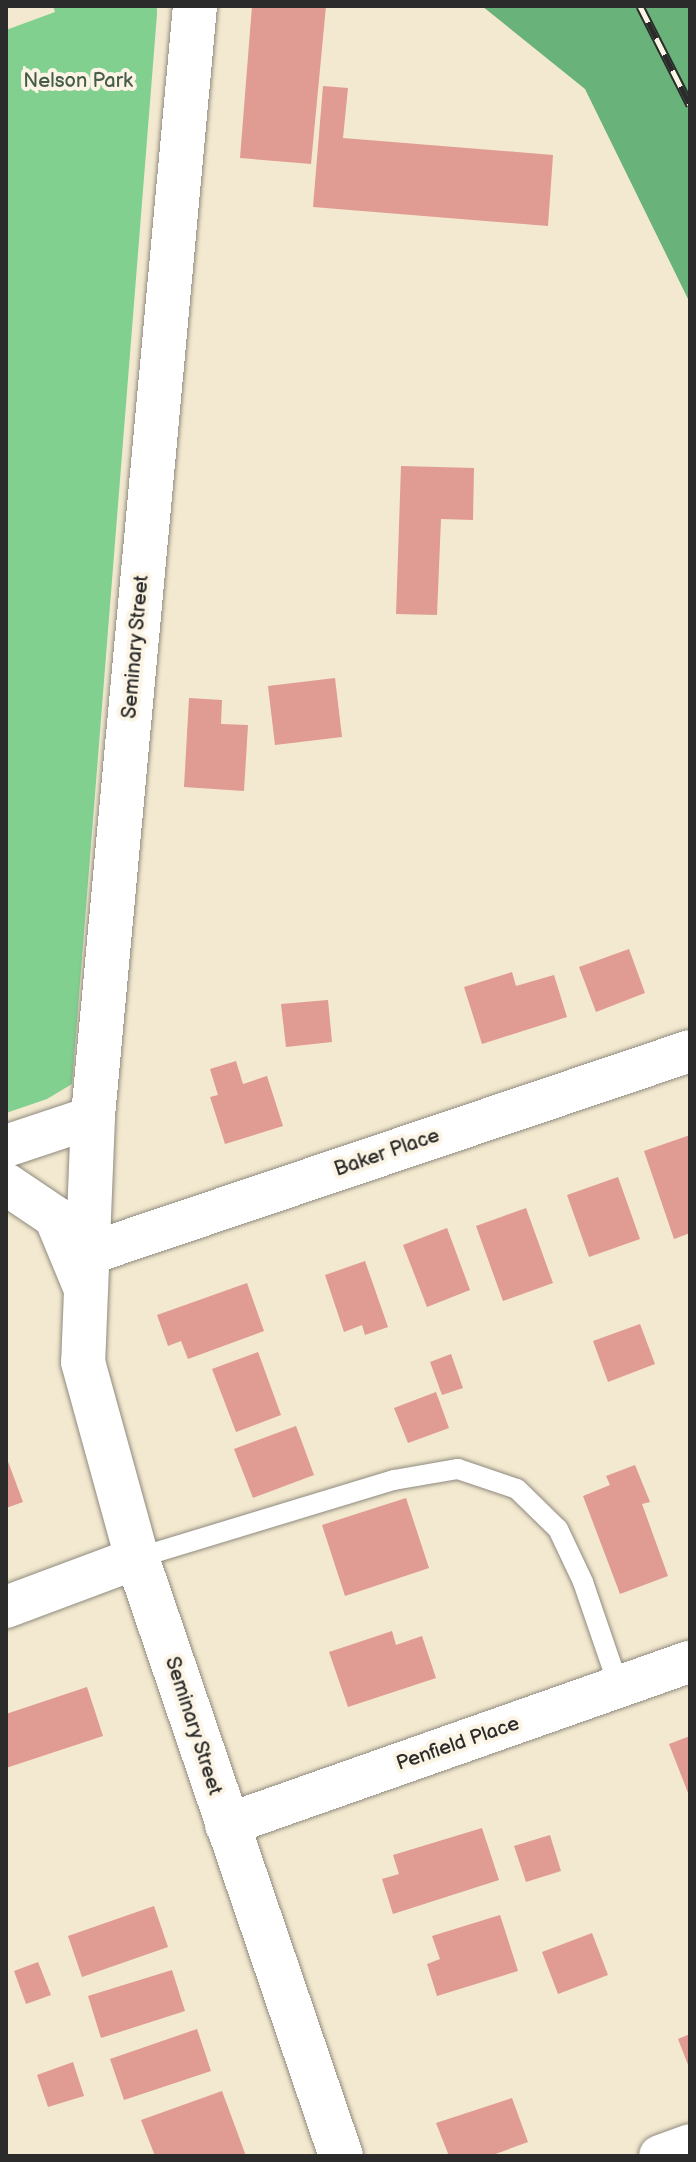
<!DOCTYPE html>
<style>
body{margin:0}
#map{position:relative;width:696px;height:2162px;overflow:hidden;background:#f3e9d0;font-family:"Balsamiq Sans",sans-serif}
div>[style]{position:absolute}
.green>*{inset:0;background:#82d090}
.forest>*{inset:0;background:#69b27a}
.building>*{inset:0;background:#e09b92}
.roads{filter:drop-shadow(0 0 2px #8f8a7e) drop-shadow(0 0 2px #8f8a7e)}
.lane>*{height:20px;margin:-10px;padding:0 10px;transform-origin:10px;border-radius:10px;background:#fff}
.street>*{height:42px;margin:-21px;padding:0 21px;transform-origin:21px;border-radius:21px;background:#fff}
.secondary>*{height:44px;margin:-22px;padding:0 22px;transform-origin:22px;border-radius:22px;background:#fff}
.rail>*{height:9px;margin-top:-4.5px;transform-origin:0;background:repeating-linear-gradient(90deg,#fcf5e5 0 18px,#2b2b2b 0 36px);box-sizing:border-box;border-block:2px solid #2b2b2b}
span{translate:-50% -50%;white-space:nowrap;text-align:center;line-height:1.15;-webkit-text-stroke:8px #fcf5e5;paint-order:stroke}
.park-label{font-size:20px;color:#455d49}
.street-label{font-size:20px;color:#2b2b2b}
.frame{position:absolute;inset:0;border:8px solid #2b2b2b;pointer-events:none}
</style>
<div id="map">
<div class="green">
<div style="clip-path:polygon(53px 6px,157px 6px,157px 14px,72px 1084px,47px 1099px,6px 1113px,6px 30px,55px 12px)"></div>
</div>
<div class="forest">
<div style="clip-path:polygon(482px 6px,690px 6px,690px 303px,585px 89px)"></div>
</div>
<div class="building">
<div style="clip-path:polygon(252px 6px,326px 6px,311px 164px,240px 158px)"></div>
<div style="clip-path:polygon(323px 86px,348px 88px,343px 138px,553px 155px,548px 226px,313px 207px)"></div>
<div style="clip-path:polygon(401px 466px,474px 468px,473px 520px,441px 519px,437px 615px,396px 614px)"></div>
<div style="clip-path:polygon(335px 678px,342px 737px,275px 745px,268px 686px)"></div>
<div style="clip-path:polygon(189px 698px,222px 700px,221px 724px,248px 725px,244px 791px,184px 787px)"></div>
<div style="clip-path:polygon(629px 949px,645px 993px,596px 1012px,579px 967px)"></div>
<div style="clip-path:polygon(512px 972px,516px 986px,554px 975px,567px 1017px,482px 1044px,464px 987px)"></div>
<div style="clip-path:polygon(328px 1000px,332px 1042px,286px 1047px,281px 1004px)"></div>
<div style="clip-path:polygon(236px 1061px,243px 1084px,267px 1076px,283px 1126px,225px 1144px,210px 1097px,218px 1095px,210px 1069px)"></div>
<div style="clip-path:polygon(690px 1135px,690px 1233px,674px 1239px,644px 1151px)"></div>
<div style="clip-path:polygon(618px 1177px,640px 1239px,589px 1257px,567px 1195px)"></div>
<div style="clip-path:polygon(526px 1208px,553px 1283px,503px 1301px,476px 1226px)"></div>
<div style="clip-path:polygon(447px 1228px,470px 1290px,427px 1307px,403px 1245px)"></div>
<div style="clip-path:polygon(365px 1261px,388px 1327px,365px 1335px,362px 1325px,344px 1332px,325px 1275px)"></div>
<div style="clip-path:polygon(247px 1283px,264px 1331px,188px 1359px,181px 1341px,168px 1346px,157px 1315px)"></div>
<div style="clip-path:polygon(640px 1324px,655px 1364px,608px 1382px,593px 1341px)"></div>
<div style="clip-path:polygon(258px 1352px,281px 1415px,236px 1432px,212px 1369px)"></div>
<div style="clip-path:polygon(451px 1354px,463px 1388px,442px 1395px,430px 1362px)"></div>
<div style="clip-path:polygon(436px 1392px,449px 1428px,408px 1443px,394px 1408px)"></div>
<div style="clip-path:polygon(296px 1426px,314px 1475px,253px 1498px,234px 1449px)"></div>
<div style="clip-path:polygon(6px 1456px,23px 1502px,6px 1508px)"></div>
<div style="clip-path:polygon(635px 1465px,650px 1502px,642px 1504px,668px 1576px,620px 1594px,583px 1496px,610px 1485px,606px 1476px)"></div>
<div style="clip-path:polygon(406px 1498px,429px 1568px,345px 1596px,322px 1525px)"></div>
<div style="clip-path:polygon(392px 1631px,396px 1645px,422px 1636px,436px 1678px,348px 1707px,329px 1652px)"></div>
<div style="clip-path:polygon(87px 1687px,103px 1736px,6px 1768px,6px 1714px)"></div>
<div style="clip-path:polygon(690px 1736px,690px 1798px,669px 1744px)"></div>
<div style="clip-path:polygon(482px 1828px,499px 1880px,393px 1914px,382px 1879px,399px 1874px,393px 1855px)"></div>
<div style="clip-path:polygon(550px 1835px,561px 1871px,526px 1882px,514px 1846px)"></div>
<div style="clip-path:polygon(154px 1906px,168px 1947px,82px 1977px,68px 1936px)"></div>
<div style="clip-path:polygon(500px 1915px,518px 1971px,437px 1996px,427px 1964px,440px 1959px,432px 1936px)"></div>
<div style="clip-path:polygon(592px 1933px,608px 1975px,558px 1994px,542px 1952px)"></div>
<div style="clip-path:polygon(38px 1962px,51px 1995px,26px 2004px,14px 1971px)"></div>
<div style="clip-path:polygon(172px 1970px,185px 2011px,101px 2038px,88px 1996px)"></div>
<div style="clip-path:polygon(197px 2029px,211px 2071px,124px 2100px,110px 2059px)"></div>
<div style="clip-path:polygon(690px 2034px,690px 2070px,678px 2039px)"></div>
<div style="clip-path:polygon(73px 2062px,84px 2096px,48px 2107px,37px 2075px)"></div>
<div style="clip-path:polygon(222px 2091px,246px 2156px,155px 2156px,141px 2120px)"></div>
<div style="clip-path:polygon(512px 2098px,528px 2142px,490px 2156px,449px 2156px,436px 2123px)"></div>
</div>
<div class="roads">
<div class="lane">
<div style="left:137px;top:1558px;width:269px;rotate:-16.9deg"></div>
<div style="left:394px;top:1480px;width:65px;rotate:-9.8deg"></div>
<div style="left:458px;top:1469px;width:62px;rotate:18.7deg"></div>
<div style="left:517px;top:1489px;width:57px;rotate:44.3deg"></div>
<div style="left:558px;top:1529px;width:59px;rotate:64.7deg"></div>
<div style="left:583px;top:1582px;width:111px;rotate:71.1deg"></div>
</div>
<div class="street">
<div style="left:6px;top:1146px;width:92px;rotate:-18.4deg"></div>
<div style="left:6px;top:1184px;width:59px;rotate:34deg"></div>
<div style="left:55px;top:1217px;width:76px;rotate:67.5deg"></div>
<div style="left:85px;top:1255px;width:638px;rotate:-18.63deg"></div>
<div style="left:6px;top:1607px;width:140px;rotate:-20.5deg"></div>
<div style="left:226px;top:1825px;width:492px;rotate:-19.4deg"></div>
<div style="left:660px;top:2156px;width:32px;rotate:-20deg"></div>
</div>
<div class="secondary">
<div style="left:195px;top:6px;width:1116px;rotate:95.25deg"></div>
<div style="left:93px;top:1117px;width:245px;rotate:92.3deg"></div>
<div style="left:83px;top:1362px;width:203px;rotate:74.6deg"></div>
<div style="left:137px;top:1558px;width:632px;rotate:71.16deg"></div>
</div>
</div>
<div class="rail">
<div style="left:640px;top:6px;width:111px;rotate:63.2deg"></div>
</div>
<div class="park-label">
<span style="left:78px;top:81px">Nelson Park</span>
</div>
<div class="street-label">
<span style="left:136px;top:647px;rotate:-85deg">Seminary Street</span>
<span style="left:387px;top:1153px;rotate:-19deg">Baker Place</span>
<span style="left:193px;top:1726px;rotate:72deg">Seminary Street</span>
<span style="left:458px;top:1744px;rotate:-19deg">Penfield Place</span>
</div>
<div class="frame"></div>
</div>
